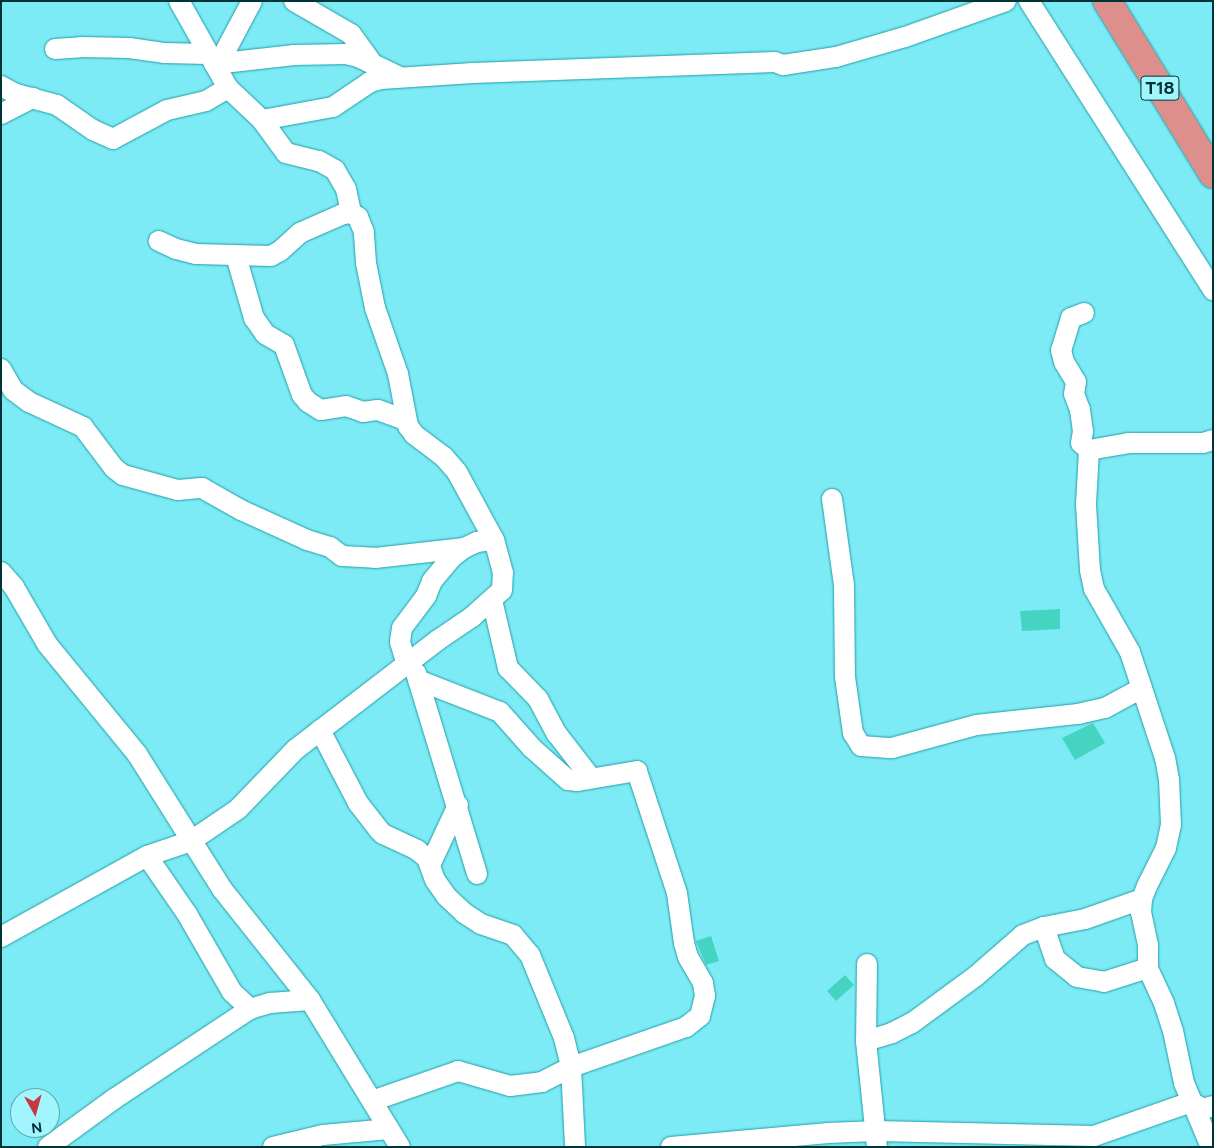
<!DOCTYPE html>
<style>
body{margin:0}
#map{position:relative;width:1214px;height:1148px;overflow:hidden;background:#7debf5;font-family:Figtree,sans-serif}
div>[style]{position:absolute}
.building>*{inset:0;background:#45d4c1}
.roads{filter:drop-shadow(0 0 1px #229fa8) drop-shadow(0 0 1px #229fa8)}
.minor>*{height:20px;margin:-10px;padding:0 10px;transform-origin:10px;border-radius:10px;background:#fff}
.highway>*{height:28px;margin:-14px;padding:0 14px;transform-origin:14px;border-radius:14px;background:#dd8f8c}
span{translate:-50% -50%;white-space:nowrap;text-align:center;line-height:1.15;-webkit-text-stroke:4px #a1f5fc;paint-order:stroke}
.shield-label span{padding:1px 4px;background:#a1f5fc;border:1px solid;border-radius:4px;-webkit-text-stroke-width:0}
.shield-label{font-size:18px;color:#003538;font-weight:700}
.frame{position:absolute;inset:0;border:2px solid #003538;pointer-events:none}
.north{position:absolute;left:10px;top:1088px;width:50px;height:50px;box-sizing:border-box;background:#a1f5fc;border:1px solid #61a8ae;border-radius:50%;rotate:173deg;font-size:14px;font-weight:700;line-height:20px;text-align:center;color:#003538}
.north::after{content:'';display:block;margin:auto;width:18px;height:22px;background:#c7383f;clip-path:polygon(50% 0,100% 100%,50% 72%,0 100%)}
</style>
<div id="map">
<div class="building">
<div style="clip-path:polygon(1060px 609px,1060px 629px,1022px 631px,1020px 611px)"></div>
<div style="clip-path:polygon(1093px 723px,1105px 743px,1075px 760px,1062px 738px)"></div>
<div style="clip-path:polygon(711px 936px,719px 961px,706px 965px,696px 941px)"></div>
<div style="clip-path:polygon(845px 975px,854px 985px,836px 1001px,827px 991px)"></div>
</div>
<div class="roads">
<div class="minor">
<div style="left:179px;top:1px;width:100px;rotate:60.6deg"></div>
<div style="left:228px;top:88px;width:47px;rotate:43.3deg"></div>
<div style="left:262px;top:120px;width:41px;rotate:54deg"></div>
<div style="left:286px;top:153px;width:34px;rotate:14deg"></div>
<div style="left:319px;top:161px;width:18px;rotate:29deg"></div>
<div style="left:335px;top:170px;width:22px;rotate:60deg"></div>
<div style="left:346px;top:189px;width:25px;rotate:78deg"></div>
<div style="left:294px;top:1px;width:66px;rotate:30.1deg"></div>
<div style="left:351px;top:34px;width:37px;rotate:54deg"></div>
<div style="left:1029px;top:1px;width:343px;rotate:57.5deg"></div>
<div style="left:55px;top:49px;width:26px;rotate:-4deg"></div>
<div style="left:81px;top:47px;width:48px;rotate:1.2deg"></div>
<div style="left:129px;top:48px;width:35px;rotate:8deg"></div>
<div style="left:164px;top:53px;width:45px;rotate:1.3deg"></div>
<div style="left:219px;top:63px;width:70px;rotate:-62deg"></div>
<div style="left:214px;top:64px;width:81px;rotate:-6.4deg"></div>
<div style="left:294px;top:55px;width:52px;rotate:-1.1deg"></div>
<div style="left:346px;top:54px;width:12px;rotate:14deg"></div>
<div style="left:358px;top:57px;width:47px;rotate:25.5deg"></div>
<div style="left:1px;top:86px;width:17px;rotate:28deg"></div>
<div style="left:16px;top:94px;width:42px;rotate:15deg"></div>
<div style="left:57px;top:105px;width:44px;rotate:34.8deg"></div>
<div style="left:93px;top:130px;width:22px;rotate:24deg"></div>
<div style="left:113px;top:139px;width:61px;rotate:-28.2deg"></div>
<div style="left:167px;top:110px;width:40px;rotate:-13deg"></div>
<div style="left:206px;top:101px;width:26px;rotate:-31deg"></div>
<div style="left:1px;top:114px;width:36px;rotate:-27deg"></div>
<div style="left:262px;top:120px;width:72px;rotate:-10.4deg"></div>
<div style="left:333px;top:107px;width:45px;rotate:-34deg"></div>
<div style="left:370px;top:82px;width:11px;rotate:-15deg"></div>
<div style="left:381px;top:79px;width:92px;rotate:-3.7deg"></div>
<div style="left:473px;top:73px;width:302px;rotate:-2.1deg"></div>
<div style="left:775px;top:62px;width:9px;rotate:21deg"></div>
<div style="left:783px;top:65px;width:54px;rotate:-8.6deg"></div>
<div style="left:836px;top:57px;width:72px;rotate:-16.2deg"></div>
<div style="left:905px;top:37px;width:107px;rotate:-19.6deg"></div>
<div style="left:236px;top:256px;width:65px;rotate:73.8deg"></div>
<div style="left:254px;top:318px;width:19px;rotate:55deg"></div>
<div style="left:265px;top:334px;width:22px;rotate:30deg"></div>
<div style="left:284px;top:345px;width:53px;rotate:70.2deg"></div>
<div style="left:302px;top:395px;width:9px;rotate:49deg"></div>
<div style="left:308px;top:402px;width:15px;rotate:32deg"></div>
<div style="left:321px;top:410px;width:25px;rotate:-9deg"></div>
<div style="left:346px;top:406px;width:18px;rotate:19deg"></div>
<div style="left:363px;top:412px;width:15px;rotate:-8deg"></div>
<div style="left:378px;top:410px;width:30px;rotate:20deg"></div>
<div style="left:1084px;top:313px;width:14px;rotate:159deg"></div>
<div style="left:1071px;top:318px;width:34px;rotate:107deg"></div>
<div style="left:1061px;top:350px;width:12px;rotate:76deg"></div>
<div style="left:1064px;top:362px;width:23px;rotate:59deg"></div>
<div style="left:1076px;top:382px;width:12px;rotate:99deg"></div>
<div style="left:1074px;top:394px;width:17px;rotate:69deg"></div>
<div style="left:1080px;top:410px;width:21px;rotate:82deg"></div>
<div style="left:1083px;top:431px;width:12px;rotate:99deg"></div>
<div style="left:1081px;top:443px;width:11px;rotate:41deg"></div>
<div style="left:1px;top:369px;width:24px;rotate:60deg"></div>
<div style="left:13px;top:390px;width:20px;rotate:37deg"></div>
<div style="left:29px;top:402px;width:60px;rotate:24.8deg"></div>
<div style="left:83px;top:427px;width:51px;rotate:52.9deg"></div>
<div style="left:114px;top:468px;width:11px;rotate:38deg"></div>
<div style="left:123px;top:475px;width:57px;rotate:15.3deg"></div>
<div style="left:178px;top:490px;width:24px;rotate:-5deg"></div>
<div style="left:202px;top:488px;width:45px;rotate:29.4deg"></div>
<div style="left:241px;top:510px;width:72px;rotate:24.4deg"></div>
<div style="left:307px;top:540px;width:24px;rotate:17deg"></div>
<div style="left:330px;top:547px;width:15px;rotate:37deg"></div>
<div style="left:342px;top:556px;width:33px;rotate:3deg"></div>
<div style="left:375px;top:558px;width:90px;rotate:-6.4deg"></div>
<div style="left:832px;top:499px;width:88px;rotate:82.1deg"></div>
<div style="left:844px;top:586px;width:91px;rotate:89.4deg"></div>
<div style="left:845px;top:677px;width:57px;rotate:81.9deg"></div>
<div style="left:853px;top:733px;width:15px;rotate:58deg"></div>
<div style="left:861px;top:746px;width:31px;rotate:4deg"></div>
<div style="left:892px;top:748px;width:87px;rotate:-15.3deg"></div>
<div style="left:976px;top:725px;width:103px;rotate:-6.2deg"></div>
<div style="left:1078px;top:714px;width:28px;rotate:-13deg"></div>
<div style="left:1105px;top:708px;width:42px;rotate:-28.4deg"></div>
<div style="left:1px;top:572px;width:20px;rotate:49deg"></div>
<div style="left:14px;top:587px;width:66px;rotate:59.9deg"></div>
<div style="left:47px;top:644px;width:142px;rotate:50.7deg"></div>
<div style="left:137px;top:754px;width:160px;rotate:57.8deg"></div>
<div style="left:222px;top:889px;width:142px;rotate:51.6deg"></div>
<div style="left:310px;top:1000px;width:172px;rotate:58.5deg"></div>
<div style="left:492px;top:600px;width:70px;rotate:76.8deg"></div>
<div style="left:508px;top:668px;width:43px;rotate:45.9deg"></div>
<div style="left:538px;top:699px;width:40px;rotate:62deg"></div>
<div style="left:557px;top:734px;width:56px;rotate:52.3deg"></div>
<div style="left:407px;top:665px;width:24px;rotate:-107deg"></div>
<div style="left:400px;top:642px;width:14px;rotate:-82deg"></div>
<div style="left:402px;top:628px;width:40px;rotate:-53deg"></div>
<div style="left:426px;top:596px;width:16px;rotate:-68deg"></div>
<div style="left:432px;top:581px;width:30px;rotate:-50deg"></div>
<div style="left:451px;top:558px;width:16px;rotate:-38deg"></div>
<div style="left:464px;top:548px;width:14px;rotate:-25deg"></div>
<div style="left:477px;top:542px;width:17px;rotate:-7deg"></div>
<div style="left:416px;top:673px;width:210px;rotate:73.1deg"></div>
<div style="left:320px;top:730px;width:82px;rotate:62.5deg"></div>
<div style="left:358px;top:803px;width:33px;rotate:52deg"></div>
<div style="left:378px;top:829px;width:7px;rotate:45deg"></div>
<div style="left:383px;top:834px;width:38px;rotate:25deg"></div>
<div style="left:417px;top:850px;width:13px;rotate:39deg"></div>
<div style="left:427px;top:858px;width:23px;rotate:70deg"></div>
<div style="left:435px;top:880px;width:19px;rotate:55deg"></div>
<div style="left:446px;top:896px;width:25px;rotate:43deg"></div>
<div style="left:464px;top:913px;width:20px;rotate:33deg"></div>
<div style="left:481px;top:924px;width:34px;rotate:19deg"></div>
<div style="left:513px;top:935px;width:26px;rotate:50deg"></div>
<div style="left:530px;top:955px;width:90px;rotate:67.7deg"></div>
<div style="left:564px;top:1038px;width:30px;rotate:76deg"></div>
<div style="left:571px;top:1067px;width:80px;rotate:87.1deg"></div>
<div style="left:147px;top:856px;width:70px;rotate:55.4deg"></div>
<div style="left:187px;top:914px;width:90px;rotate:60deg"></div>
<div style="left:232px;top:992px;width:25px;rotate:43deg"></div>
<div style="left:431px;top:863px;width:64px;rotate:-65deg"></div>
<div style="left:1044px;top:927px;width:34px;rotate:71deg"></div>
<div style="left:1055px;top:959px;width:28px;rotate:39deg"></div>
<div style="left:1077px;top:977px;width:27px;rotate:10deg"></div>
<div style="left:1104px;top:982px;width:46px;rotate:-17.7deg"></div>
<div style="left:1px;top:937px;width:167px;rotate:-29deg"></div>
<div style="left:147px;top:856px;width:46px;rotate:-18.8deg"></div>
<div style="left:191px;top:841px;width:57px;rotate:-34.2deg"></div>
<div style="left:238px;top:809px;width:83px;rotate:-46deg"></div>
<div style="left:296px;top:749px;width:179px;rotate:-37.5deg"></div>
<div style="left:438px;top:640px;width:41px;rotate:-34.1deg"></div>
<div style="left:472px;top:617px;width:40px;rotate:-42deg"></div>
<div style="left:502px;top:590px;width:17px;rotate:-87deg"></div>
<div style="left:503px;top:573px;width:34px;rotate:-105deg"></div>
<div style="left:494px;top:540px;width:77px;rotate:-118.6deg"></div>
<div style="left:457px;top:472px;width:20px;rotate:-131deg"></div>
<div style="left:444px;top:457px;width:38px;rotate:-143deg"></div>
<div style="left:414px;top:434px;width:10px;rotate:-127deg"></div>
<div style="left:408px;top:426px;width:53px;rotate:-100.9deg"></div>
<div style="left:398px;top:374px;width:70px;rotate:-109.2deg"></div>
<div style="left:375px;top:308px;width:46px;rotate:-101.3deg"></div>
<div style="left:366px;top:263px;width:31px;rotate:-94deg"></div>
<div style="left:364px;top:232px;width:16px;rotate:-112deg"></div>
<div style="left:358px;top:217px;width:8px;rotate:-150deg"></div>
<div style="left:351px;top:213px;width:8px;rotate:173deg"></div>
<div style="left:343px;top:214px;width:47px;rotate:156.2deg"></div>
<div style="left:300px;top:233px;width:27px;rotate:138deg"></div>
<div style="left:280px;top:251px;width:10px;rotate:151deg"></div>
<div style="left:271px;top:256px;width:75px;rotate:-178.5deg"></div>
<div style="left:196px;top:254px;width:21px;rotate:-166deg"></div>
<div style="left:176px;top:249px;width:19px;rotate:-155deg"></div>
<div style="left:867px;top:964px;width:77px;rotate:90.7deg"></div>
<div style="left:866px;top:1041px;width:107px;rotate:84.1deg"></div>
<div style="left:866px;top:1041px;width:27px;rotate:-17deg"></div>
<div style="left:892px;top:1033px;width:22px;rotate:-27deg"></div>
<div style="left:912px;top:1023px;width:79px;rotate:-36.3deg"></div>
<div style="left:976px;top:976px;width:62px;rotate:-41.1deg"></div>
<div style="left:1023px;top:935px;width:22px;rotate:-21deg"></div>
<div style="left:1044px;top:927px;width:42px;rotate:-11deg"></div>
<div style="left:1085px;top:919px;width:60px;rotate:-19.3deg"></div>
<div style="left:372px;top:1101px;width:91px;rotate:-19.2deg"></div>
<div style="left:458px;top:1071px;width:54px;rotate:16.1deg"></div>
<div style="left:510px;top:1086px;width:32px;rotate:-7deg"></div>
<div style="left:542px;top:1082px;width:33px;rotate:-27deg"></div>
<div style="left:571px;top:1067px;width:122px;rotate:-19.2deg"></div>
<div style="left:686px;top:1027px;width:18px;rotate:-38deg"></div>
<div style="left:700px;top:1016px;width:21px;rotate:-76deg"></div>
<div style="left:705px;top:996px;width:13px;rotate:-99deg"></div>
<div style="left:703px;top:983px;width:30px;rotate:-120deg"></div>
<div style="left:688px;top:957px;width:15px;rotate:-106deg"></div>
<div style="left:684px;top:943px;width:50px;rotate:-98deg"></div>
<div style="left:677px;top:893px;width:128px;rotate:-108.2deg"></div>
<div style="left:637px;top:771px;width:60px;rotate:170.4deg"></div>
<div style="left:578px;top:781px;width:10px;rotate:-174deg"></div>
<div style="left:568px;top:780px;width:48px;rotate:-138.4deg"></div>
<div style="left:532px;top:748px;width:48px;rotate:-131.6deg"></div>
<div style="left:500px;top:712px;width:88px;rotate:-158.7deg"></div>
<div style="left:48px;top:1147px;width:82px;rotate:-36deg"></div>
<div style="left:114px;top:1099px;width:163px;rotate:-33.5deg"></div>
<div style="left:250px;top:1009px;width:21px;rotate:-17deg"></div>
<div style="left:270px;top:1003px;width:40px;rotate:-4.3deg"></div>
<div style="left:273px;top:1147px;width:51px;rotate:-13.5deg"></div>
<div style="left:323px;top:1135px;width:66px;rotate:-5.2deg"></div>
<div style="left:671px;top:1147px;width:158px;rotate:-5.1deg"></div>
<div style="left:828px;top:1133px;width:48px;rotate:-2.4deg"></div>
<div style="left:876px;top:1131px;width:218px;rotate:1.3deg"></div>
<div style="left:1094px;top:1136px;width:103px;rotate:-19.3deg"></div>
<div style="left:1191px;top:1102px;width:14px;rotate:30deg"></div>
<div style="left:1203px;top:1109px;width:10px;rotate:-17deg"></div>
<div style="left:1211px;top:1147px;width:69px;rotate:-112.9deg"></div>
<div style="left:1184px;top:1083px;width:53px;rotate:-101.9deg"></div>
<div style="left:1173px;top:1031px;width:29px;rotate:-108deg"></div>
<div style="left:1164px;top:1003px;width:38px;rotate:-115deg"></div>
<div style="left:1148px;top:968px;width:23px;rotate:-90deg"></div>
<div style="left:1148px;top:945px;width:33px;rotate:-102deg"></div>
<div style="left:1141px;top:913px;width:14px;rotate:-86deg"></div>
<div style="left:1142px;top:899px;width:14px;rotate:-69deg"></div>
<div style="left:1147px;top:886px;width:42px;rotate:-63.4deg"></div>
<div style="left:1166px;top:848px;width:24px;rotate:-78deg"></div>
<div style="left:1171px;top:825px;width:45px;rotate:-92.5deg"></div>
<div style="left:1169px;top:780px;width:22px;rotate:-100deg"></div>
<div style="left:1165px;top:758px;width:112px;rotate:-108.3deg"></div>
<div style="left:1130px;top:652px;width:73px;rotate:-119.7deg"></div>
<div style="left:1094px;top:589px;width:19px;rotate:-102deg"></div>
<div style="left:1090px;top:570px;width:66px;rotate:-93.5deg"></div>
<div style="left:1086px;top:504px;width:54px;rotate:-86.8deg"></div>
<div style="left:1089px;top:450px;width:40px;rotate:-10deg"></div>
<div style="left:1128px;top:443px;width:75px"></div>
<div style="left:1203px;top:443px;width:10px;rotate:-17deg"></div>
</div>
<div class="highway">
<div style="left:1107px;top:1px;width:203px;rotate:58.5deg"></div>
</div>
</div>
<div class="shield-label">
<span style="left:1160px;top:88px">T18</span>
</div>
<div class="frame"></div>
<div class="north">N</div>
</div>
